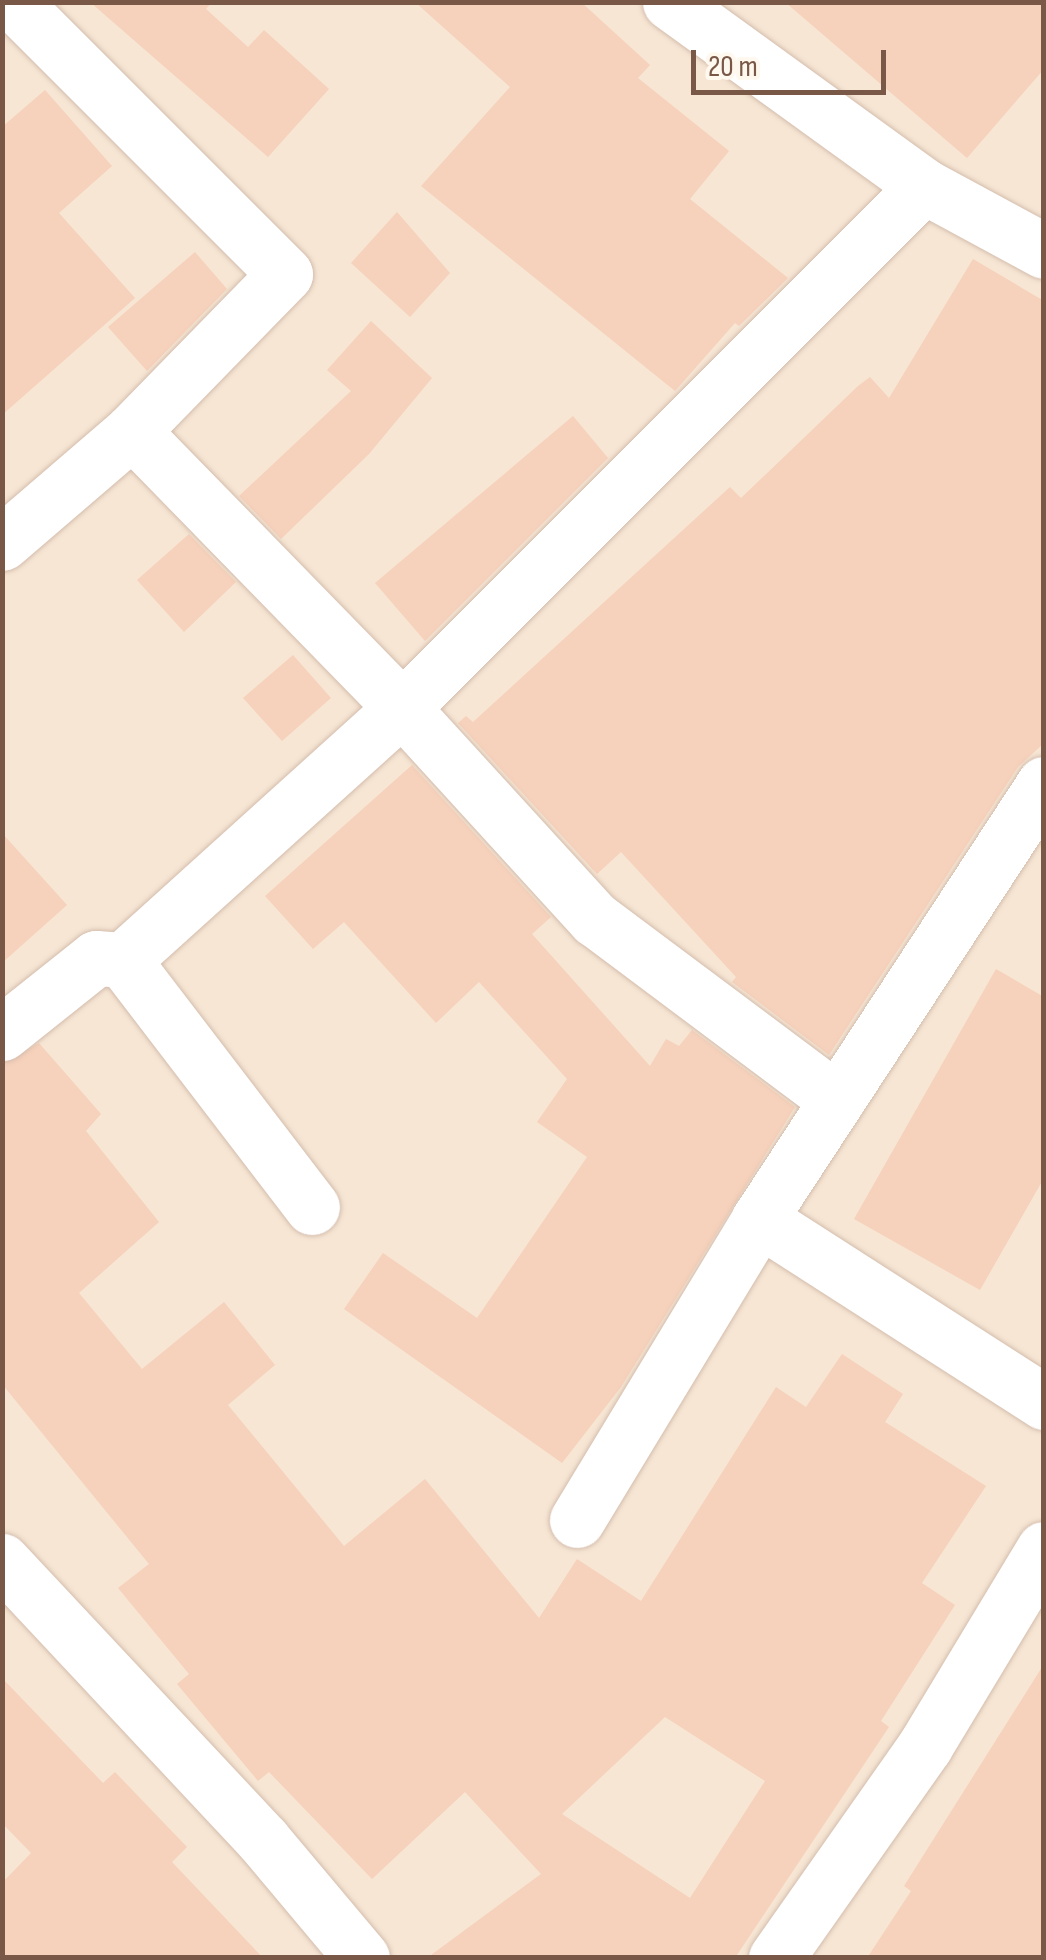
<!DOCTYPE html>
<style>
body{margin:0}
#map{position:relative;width:1046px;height:1960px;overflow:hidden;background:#fef4e6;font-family:"Sofia Sans Condensed",sans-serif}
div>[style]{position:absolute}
.residential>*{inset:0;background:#f7e6d4}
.building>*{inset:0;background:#f6d1bb}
.roads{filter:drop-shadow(0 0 2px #d4bdad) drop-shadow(0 0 2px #d4bdad)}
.minor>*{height:55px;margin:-27.5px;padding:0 27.5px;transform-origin:27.5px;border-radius:27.5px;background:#fff}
span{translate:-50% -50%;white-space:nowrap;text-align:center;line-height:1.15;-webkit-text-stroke:8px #fff8ee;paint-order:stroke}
.frame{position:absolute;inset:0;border:5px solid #7a5848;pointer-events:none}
.scale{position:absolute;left:691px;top:50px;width:195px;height:45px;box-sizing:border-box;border:5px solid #7a5848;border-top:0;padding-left:12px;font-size:30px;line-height:35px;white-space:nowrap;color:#7a5848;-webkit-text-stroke:8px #fff8ee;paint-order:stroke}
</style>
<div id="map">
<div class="residential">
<div style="clip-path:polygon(3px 3px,1043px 3px,1043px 1906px,1011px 1958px,3px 1958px)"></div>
</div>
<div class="building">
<div style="clip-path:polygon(90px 2px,212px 2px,206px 9px,248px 47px,264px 30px,329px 89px,268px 157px)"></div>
<div style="clip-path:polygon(415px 2px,581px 2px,650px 65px,638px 78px,729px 151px,690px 199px,788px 278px,739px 326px,735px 323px,675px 391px,421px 186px,510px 87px)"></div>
<div style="clip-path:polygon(785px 2px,1044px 2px,1044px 69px,967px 158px)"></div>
<div style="clip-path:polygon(45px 90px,112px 166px,59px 213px,135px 298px,2px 415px,2px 127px)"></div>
<div style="clip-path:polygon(397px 212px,450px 273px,410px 317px,351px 263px)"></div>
<div style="clip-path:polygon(195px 252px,227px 289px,147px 371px,108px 327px)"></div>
<div style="clip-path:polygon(973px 259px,1044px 301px,1044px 743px,1018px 767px,829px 1055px,732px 982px,736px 977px,621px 852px,597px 874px,458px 723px,466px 716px,473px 722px,730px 487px,741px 498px,858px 386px,870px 377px,889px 398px)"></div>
<div style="clip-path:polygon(371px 321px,432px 378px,369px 454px,281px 539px,239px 496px,351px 391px,327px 370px)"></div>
<div style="clip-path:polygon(573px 416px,608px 458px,425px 641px,375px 583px)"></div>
<div style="clip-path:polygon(189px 534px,236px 582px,184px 632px,137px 580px)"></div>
<div style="clip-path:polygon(293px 655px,331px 698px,282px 741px,243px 698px)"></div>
<div style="clip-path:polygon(412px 765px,551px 917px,532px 934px,650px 1066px,666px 1039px,679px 1046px,692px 1030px,795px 1107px,621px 1387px,562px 1463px,344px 1309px,383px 1253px,477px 1318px,587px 1157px,537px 1122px,567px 1079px,479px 982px,436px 1023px,344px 922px,313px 949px,265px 896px)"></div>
<div style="clip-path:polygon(2px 833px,67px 905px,2px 963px)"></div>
<div style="clip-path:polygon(996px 969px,1044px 997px,1044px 1178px,980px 1290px,854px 1219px)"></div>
<div style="clip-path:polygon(evenodd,39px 1043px,101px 1114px,86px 1131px,159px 1222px,79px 1293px,142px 1369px,224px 1302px,275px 1365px,228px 1405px,344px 1546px,425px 1479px,539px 1618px,577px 1559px,641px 1601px,776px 1387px,806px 1407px,842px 1354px,903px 1394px,885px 1422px,986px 1486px,922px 1583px,955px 1605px,881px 1721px,889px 1727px,735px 1958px,427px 1958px,541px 1874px,465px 1792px,372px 1879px,269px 1772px,258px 1781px,177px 1684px,189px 1674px,118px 1588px,149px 1564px,2px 1384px,2px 1064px,39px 1043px,665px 1717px,765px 1781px,690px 1898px,562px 1814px,665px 1717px)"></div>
<div style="clip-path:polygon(1044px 1664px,1044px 1958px,867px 1958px,911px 1891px,904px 1886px)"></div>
<div style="clip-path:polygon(2px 1678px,103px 1783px,115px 1772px,187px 1847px,172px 1862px,263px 1958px,2px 1958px,2px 1883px,31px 1853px,2px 1823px)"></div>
</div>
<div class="roads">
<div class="minor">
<div style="left:670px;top:2px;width:314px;rotate:35.9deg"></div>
<div style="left:924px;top:186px;width:136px;rotate:28.4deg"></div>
<div style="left:132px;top:431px;width:387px;rotate:45.7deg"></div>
<div style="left:402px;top:708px;width:286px;rotate:47.6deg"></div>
<div style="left:595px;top:919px;width:302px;rotate:36.8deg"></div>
<div style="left:2px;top:543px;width:172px;rotate:-40.7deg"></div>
<div style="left:132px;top:431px;width:219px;rotate:-45.7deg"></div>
<div style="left:285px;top:274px;width:385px;rotate:-135deg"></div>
<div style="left:123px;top:960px;width:311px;rotate:52.6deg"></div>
<div style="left:2px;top:1033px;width:120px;rotate:-38.6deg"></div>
<div style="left:96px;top:958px;width:27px;rotate:4deg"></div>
<div style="left:123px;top:960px;width:376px;rotate:-42.1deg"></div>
<div style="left:402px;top:708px;width:738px;rotate:-45deg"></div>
<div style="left:759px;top:1219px;width:339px;rotate:32.7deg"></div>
<div style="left:577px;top:1520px;width:352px;rotate:-58.8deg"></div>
<div style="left:759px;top:1219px;width:520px;rotate:-56.77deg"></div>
<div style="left:2px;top:1561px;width:382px;rotate:46.9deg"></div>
<div style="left:263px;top:1840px;width:154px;rotate:50deg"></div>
<div style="left:776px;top:1958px;width:259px;rotate:-54.9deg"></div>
<div style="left:925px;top:1746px;width:230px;rotate:-58.9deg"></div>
</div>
</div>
<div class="frame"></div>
<div class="scale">20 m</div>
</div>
